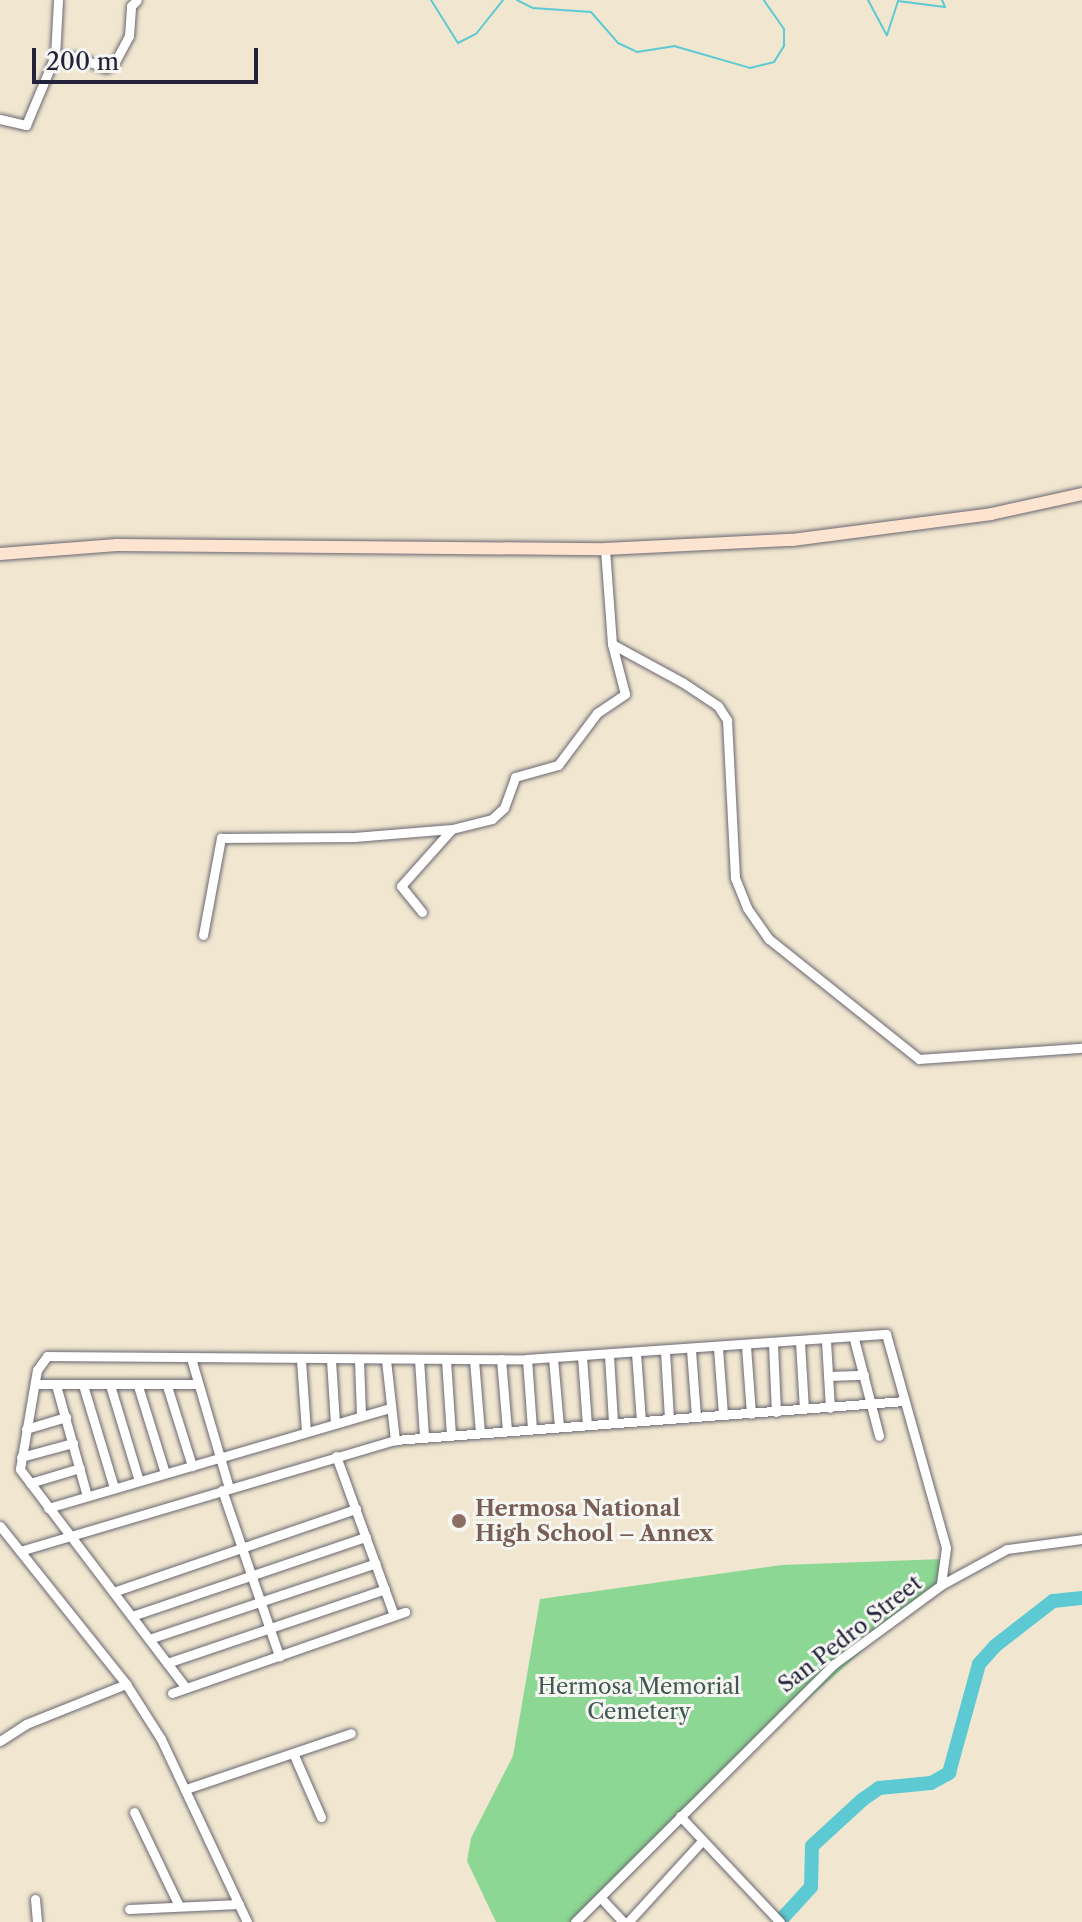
<!DOCTYPE html>
<meta charset="utf-8">
<style>
body{margin:0}
#map{position:relative;width:1082px;height:1922px;overflow:hidden;background:#f1e7d1;font-family:"Libre Caslon Text",serif}
div>[style]{position:absolute}
.green>*{inset:0;background:#8cd793}
.stream>*{height:2px;margin:-1px;padding:0 1px;transform-origin:1px;border-radius:1px;background:#5dcad3}
.river>*{height:14px;margin:-7px;padding:0 7px;transform-origin:7px;border-radius:7px;background:#5dcad3}
.roads{filter:drop-shadow(0 0 2px #6a6770) drop-shadow(0 0 2px #6a6770)}
.street>*{height:9px;margin:-4.5px;padding:0 4.5px;transform-origin:4.5px;border-radius:4.5px;background:#fff}
.secondary>*{height:12px;margin:-6px;padding:0 6px;transform-origin:6px;border-radius:6px;background:#fde4d1}
.dots>*{width:22px;height:22px;translate:-50% -50%;box-sizing:border-box;border:4px solid #f6f6f2;border-radius:50%}
span{translate:-50% -50%;white-space:nowrap;text-align:center;line-height:1.15;-webkit-text-stroke:6px #f6f6f2;paint-order:stroke}
.education-label{font-size:22px;color:#785e54;font-weight:700}
.left{translate:0 -50%;text-align:left}
.street-label{font-size:22px;color:#22223b}
.park-label{font-size:22px;color:#425855}
.scale{position:absolute;left:32px;top:48px;width:226px;height:36px;box-sizing:border-box;border:4px solid #22223b;border-top:0;padding-left:10px;font-size:24px;line-height:28px;white-space:nowrap;color:#22223b;-webkit-text-stroke:6px #f6f6f2;paint-order:stroke}
</style>
<div id="map">
<div class="green">
<div style="clip-path:polygon(943px 1559px,941px 1581px,684px 1809px,572px 1922px,496px 1922px,467px 1861px,471px 1838px,513px 1756px,540px 1599px,782px 1565px)"></div>
</div>
<div class="stream">
<div style="left:431px;top:0;width:51px;rotate:57.9deg"></div>
<div style="left:458px;top:43px;width:20px;rotate:-27deg"></div>
<div style="left:476px;top:34px;width:43px;rotate:-51.5deg"></div>
<div style="left:517px;top:0;width:18px;rotate:27deg"></div>
<div style="left:533px;top:8px;width:58px;rotate:3.9deg"></div>
<div style="left:591px;top:12px;width:41px;rotate:48.9deg"></div>
<div style="left:618px;top:43px;width:21px;rotate:25deg"></div>
<div style="left:637px;top:52px;width:37px;rotate:-9deg"></div>
<div style="left:674px;top:46px;width:79px;rotate:16.1deg"></div>
<div style="left:750px;top:68px;width:25px;rotate:-14deg"></div>
<div style="left:774px;top:62px;width:19px;rotate:-58deg"></div>
<div style="left:784px;top:46px;width:17px;rotate:-90deg"></div>
<div style="left:784px;top:29px;width:35px;rotate:-125deg"></div>
<div style="left:868px;top:0;width:40px;rotate:62deg"></div>
<div style="left:887px;top:35px;width:36px;rotate:-72deg"></div>
<div style="left:898px;top:1px;width:47px;rotate:7.3deg"></div>
<div style="left:945px;top:7px;width:8px;rotate:-113deg"></div>
</div>
<div class="river">
<div style="left:779px;top:1922px;width:47px;rotate:-47.6deg"></div>
<div style="left:811px;top:1887px;width:41px;rotate:-88.6deg"></div>
<div style="left:812px;top:1846px;width:68px;rotate:-42.6deg"></div>
<div style="left:862px;top:1800px;width:21px;rotate:-35deg"></div>
<div style="left:879px;top:1788px;width:52px;rotate:-5.5deg"></div>
<div style="left:931px;top:1783px;width:21px;rotate:-29deg"></div>
<div style="left:949px;top:1773px;width:113px;rotate:-74.6deg"></div>
<div style="left:979px;top:1664px;width:24px;rotate:-48deg"></div>
<div style="left:995px;top:1646px;width:73px;rotate:-37.8deg"></div>
<div style="left:1053px;top:1601px;width:29px;rotate:-6deg"></div>
</div>
<div class="roads">
<div class="street">
<div style="left:55px;top:56px;width:22px;rotate:3deg"></div>
<div style="left:77px;top:57px;width:31px;rotate:21deg"></div>
<div style="left:106px;top:68px;width:11px;rotate:-34deg"></div>
<div style="left:115px;top:62px;width:30px;rotate:-62deg"></div>
<div style="left:129px;top:36px;width:30px;rotate:-86deg"></div>
<div style="left:131px;top:6px;width:8px;rotate:-45deg"></div>
<div style="left:0;top:119px;width:27px;rotate:13deg"></div>
<div style="left:26px;top:125px;width:75px;rotate:-67.2deg"></div>
<div style="left:55px;top:56px;width:56px;rotate:-86.9deg"></div>
<div style="left:605px;top:549px;width:95px;rotate:85.8deg"></div>
<div style="left:612px;top:644px;width:80px;rotate:28.5deg"></div>
<div style="left:682px;top:682px;width:43px;rotate:33.7deg"></div>
<div style="left:718px;top:706px;width:17px;rotate:57deg"></div>
<div style="left:727px;top:720px;width:158px;rotate:87.1deg"></div>
<div style="left:735px;top:878px;width:32px;rotate:68deg"></div>
<div style="left:747px;top:908px;width:38px;rotate:55deg"></div>
<div style="left:769px;top:939px;width:192px;rotate:38.7deg"></div>
<div style="left:919px;top:1059px;width:163px;rotate:-3.9deg"></div>
<div style="left:422px;top:912px;width:33px;rotate:-129deg"></div>
<div style="left:401px;top:886px;width:76px;rotate:-48.2deg"></div>
<div style="left:203px;top:935px;width:99px;rotate:-79.5deg"></div>
<div style="left:221px;top:838px;width:133px;rotate:-0.4deg"></div>
<div style="left:354px;top:837px;width:98px;rotate:-4.7deg"></div>
<div style="left:452px;top:829px;width:41px;rotate:-14deg"></div>
<div style="left:492px;top:819px;width:16px;rotate:-43deg"></div>
<div style="left:504px;top:808px;width:33px;rotate:-70deg"></div>
<div style="left:515px;top:777px;width:45px;rotate:-15.6deg"></div>
<div style="left:558px;top:765px;width:65px;rotate:-53.1deg"></div>
<div style="left:597px;top:713px;width:34px;rotate:-34deg"></div>
<div style="left:625px;top:694px;width:52px;rotate:-104.6deg"></div>
<div style="left:854px;top:1339px;width:100px;rotate:75.5deg"></div>
<div style="left:826px;top:1341px;width:67px;rotate:86.6deg"></div>
<div style="left:800px;top:1342px;width:67px;rotate:86.6deg"></div>
<div style="left:773px;top:1344px;width:68px;rotate:87.5deg"></div>
<div style="left:746px;top:1346px;width:68px;rotate:85.8deg"></div>
<div style="left:718px;top:1348px;width:67px;rotate:85.7deg"></div>
<div style="left:691px;top:1350px;width:66px;rotate:85.7deg"></div>
<div style="left:665px;top:1351px;width:67px;rotate:86.6deg"></div>
<div style="left:636px;top:1353px;width:68px;rotate:85.8deg"></div>
<div style="left:609px;top:1355px;width:67px;rotate:86.6deg"></div>
<div style="left:582px;top:1356px;width:69px;rotate:85.9deg"></div>
<div style="left:191px;top:1358px;width:135px;rotate:73.7deg"></div>
<div style="left:553px;top:1358px;width:69px;rotate:85deg"></div>
<div style="left:419px;top:1359px;width:77px;rotate:86.3deg"></div>
<div style="left:501px;top:1359px;width:72px;rotate:85.2deg"></div>
<div style="left:527px;top:1359px;width:70px;rotate:85.9deg"></div>
<div style="left:301px;top:1360px;width:71px;rotate:86deg"></div>
<div style="left:331px;top:1360px;width:64px;rotate:86.4deg"></div>
<div style="left:359px;top:1360px;width:54px;rotate:87.9deg"></div>
<div style="left:386px;top:1360px;width:81px;rotate:83.6deg"></div>
<div style="left:446px;top:1360px;width:75px;rotate:86.2deg"></div>
<div style="left:474px;top:1360px;width:73px;rotate:85.3deg"></div>
<div style="left:828px;top:1376px;width:36px;rotate:-2deg"></div>
<div style="left:35px;top:1384px;width:163px"></div>
<div style="left:56px;top:1385px;width:115px;rotate:74.4deg"></div>
<div style="left:83px;top:1385px;width:108px;rotate:73.2deg"></div>
<div style="left:110px;top:1385px;width:100px;rotate:73.2deg"></div>
<div style="left:138px;top:1386px;width:91px;rotate:72.8deg"></div>
<div style="left:167px;top:1386px;width:84px;rotate:72.6deg"></div>
<div style="left:26px;top:1429px;width:42px;rotate:-16.7deg"></div>
<div style="left:336px;top:1456px;width:169px;rotate:70deg"></div>
<div style="left:21px;top:1457px;width:54px;rotate:-15.1deg"></div>
<div style="left:30px;top:1483px;width:52px;rotate:-16.7deg"></div>
<div style="left:222px;top:1490px;width:176px;rotate:71deg"></div>
<div style="left:48px;top:1508px;width:357px;rotate:-16.3deg"></div>
<div style="left:0;top:1526px;width:202px;rotate:51.4deg"></div>
<div style="left:126px;top:1684px;width:65px;rotate:57.5deg"></div>
<div style="left:161px;top:1739px;width:202px;rotate:64.8deg"></div>
<div style="left:20px;top:1551px;width:391px;rotate:-16.5deg"></div>
<div style="left:395px;top:1440px;width:510px;rotate:-4.38deg"></div>
<div style="left:113px;top:1592px;width:257px;rotate:-18.9deg"></div>
<div style="left:132px;top:1616px;width:247px;rotate:-18.7deg"></div>
<div style="left:149px;top:1639px;width:239px;rotate:-18.5deg"></div>
<div style="left:167px;top:1663px;width:230px;rotate:-18.7deg"></div>
<div style="left:186px;top:1688px;width:275px;rotate:-127.2deg"></div>
<div style="left:20px;top:1469px;width:100px;rotate:-80.3deg"></div>
<div style="left:37px;top:1370px;width:17px;rotate:-54deg"></div>
<div style="left:47px;top:1356px;width:480px;rotate:0.4deg"></div>
<div style="left:527px;top:1359px;width:360px;rotate:-4deg"></div>
<div style="left:886px;top:1334px;width:222px;rotate:74.3deg"></div>
<div style="left:946px;top:1548px;width:37px;rotate:98deg"></div>
<div style="left:172px;top:1693px;width:247px;rotate:-19.2deg"></div>
<div style="left:0;top:1741px;width:31px;rotate:-33deg"></div>
<div style="left:26px;top:1724px;width:108px;rotate:-21.8deg"></div>
<div style="left:293px;top:1753px;width:70px;rotate:66.4deg"></div>
<div style="left:186px;top:1789px;width:174px;rotate:-18.7deg"></div>
<div style="left:134px;top:1812px;width:104px;rotate:64.4deg"></div>
<div style="left:680px;top:1816px;width:146px;rotate:46.7deg"></div>
<div style="left:600px;top:1897px;width:34px;rotate:47deg"></div>
<div style="left:35px;top:1899px;width:23px;rotate:85deg"></div>
<div style="left:129px;top:1909px;width:110px;rotate:-2.6deg"></div>
<div style="left:575px;top:1922px;width:366px;rotate:-44.9deg"></div>
<div style="left:834px;top:1664px;width:133px;rotate:-36.4deg"></div>
<div style="left:941px;top:1585px;width:75px;rotate:-28.6deg"></div>
<div style="left:1007px;top:1549px;width:76px;rotate:-7.6deg"></div>
<div style="left:628px;top:1922px;width:108px;rotate:-47.6deg"></div>
</div>
<div class="secondary">
<div style="left:0;top:554px;width:117px;rotate:-4.4deg"></div>
<div style="left:117px;top:545px;width:488px;rotate:0.5deg"></div>
<div style="left:605px;top:549px;width:187px;rotate:-2.8deg"></div>
<div style="left:792px;top:540px;width:201px;rotate:-7.4deg"></div>
<div style="left:991px;top:514px;width:93px;rotate:-12.4deg"></div>
</div>
</div>
<div class="dots">
<div style="left:459px;top:1521px;background:#8d6e63"></div>
</div>
<div class="education-label">
<span class="left" style="left:475px;top:1521px">Hermosa National<br>High School – Annex</span>
</div>
<div class="street-label">
<span style="left:850px;top:1634px;rotate:-38deg">San Pedro Street</span>
</div>
<div class="park-label">
<span style="left:639px;top:1699px">Hermosa Memorial<br>Cemetery</span>
</div>
<div class="scale">200 m</div>
</div>
